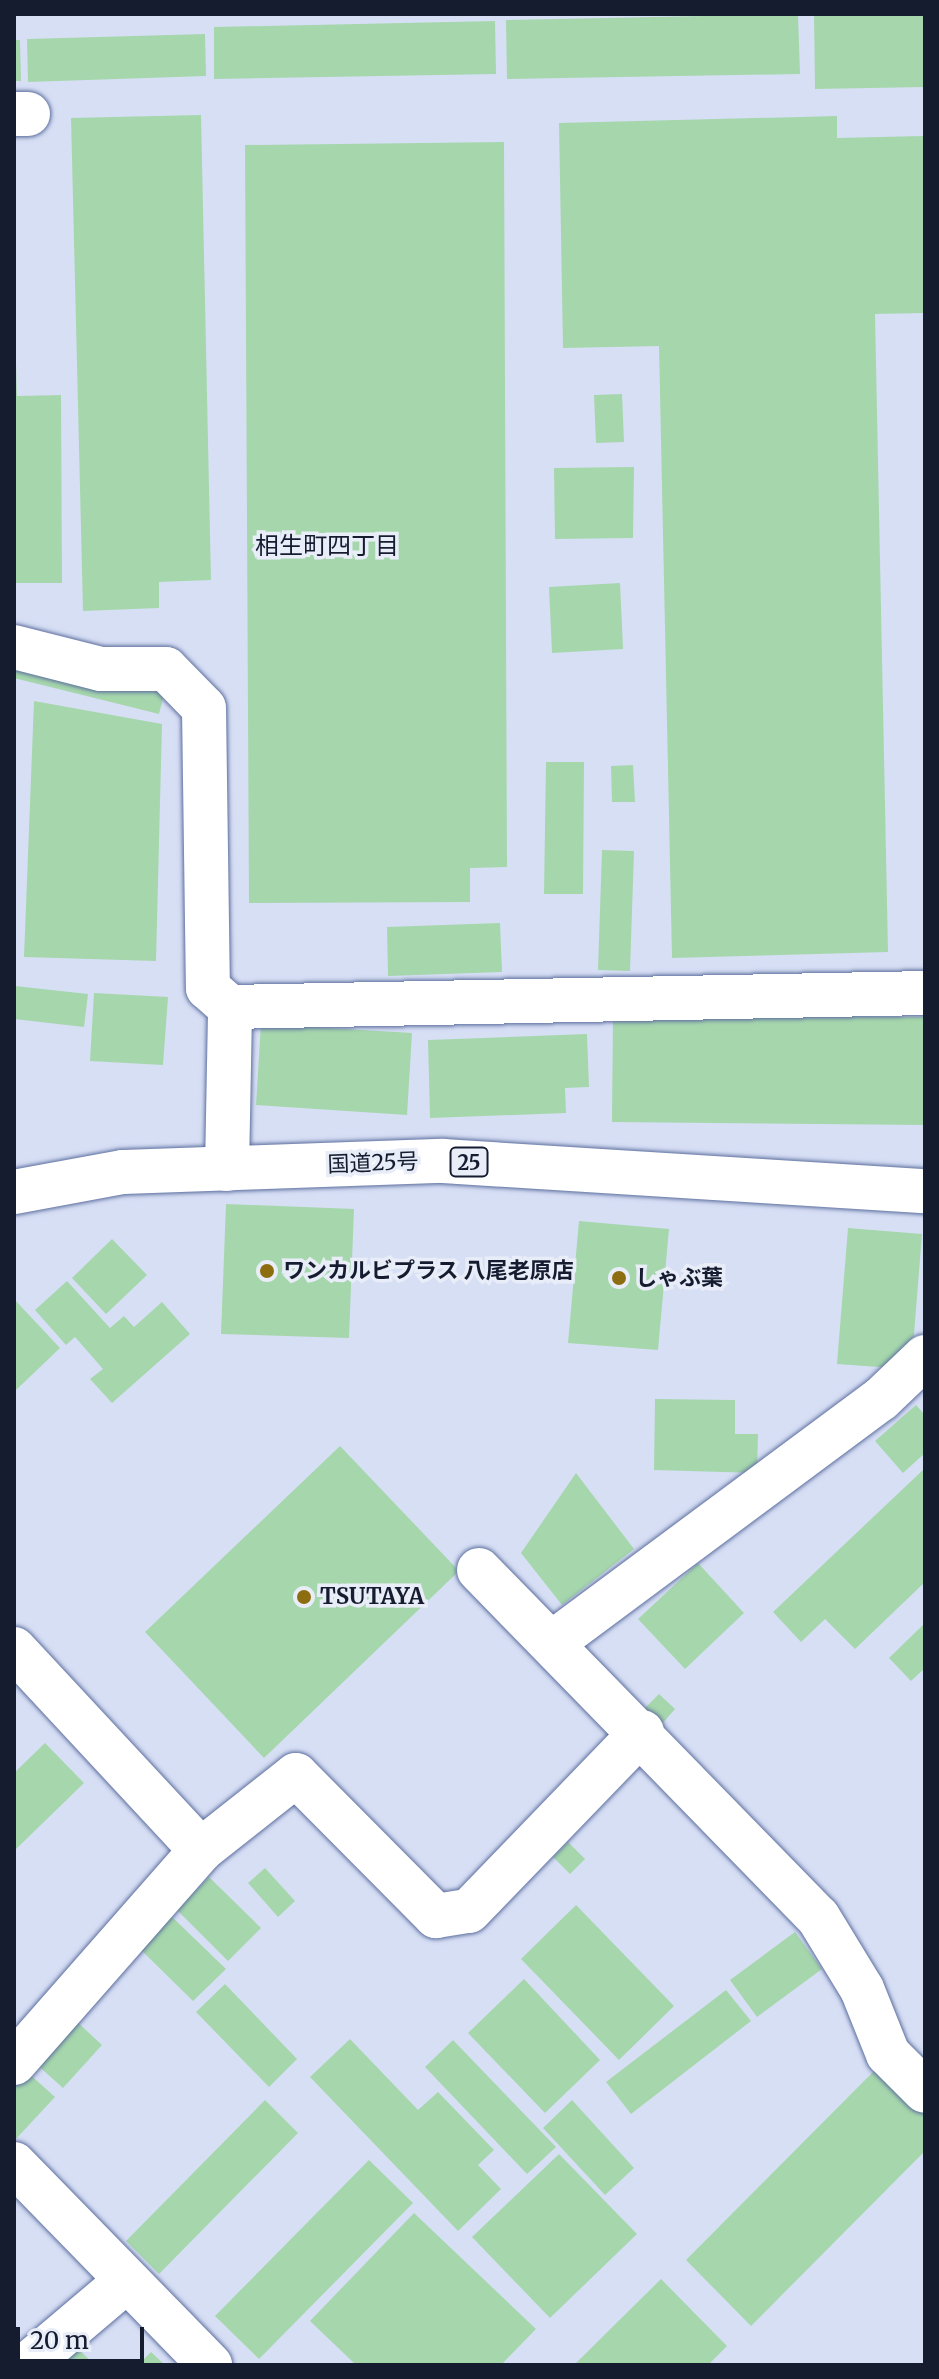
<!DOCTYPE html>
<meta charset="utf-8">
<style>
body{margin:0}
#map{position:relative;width:939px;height:2379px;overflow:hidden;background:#d7dff5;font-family:Merriweather,"Noto Sans JP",serif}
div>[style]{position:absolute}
.building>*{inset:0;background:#a6d7ac}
.roads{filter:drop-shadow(0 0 2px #5d6f9f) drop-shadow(0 0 2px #5d6f9f)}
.minor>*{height:44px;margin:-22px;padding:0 22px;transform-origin:22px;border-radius:22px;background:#fff}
.highway>*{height:44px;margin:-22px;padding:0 22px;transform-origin:22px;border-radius:22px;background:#fff}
.dots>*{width:22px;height:22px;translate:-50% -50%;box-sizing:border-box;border:4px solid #e8edf8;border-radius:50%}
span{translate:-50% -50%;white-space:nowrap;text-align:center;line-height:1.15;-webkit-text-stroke:7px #e8edf8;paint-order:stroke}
.shield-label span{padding:2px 6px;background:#e8edf8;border:2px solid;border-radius:6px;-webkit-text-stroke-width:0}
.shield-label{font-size:20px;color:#151c30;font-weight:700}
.street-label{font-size:22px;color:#151c30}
.poi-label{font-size:22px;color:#151c30;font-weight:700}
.left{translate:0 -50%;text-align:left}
.neighbourhood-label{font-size:24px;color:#151c30}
.frame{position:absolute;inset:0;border:16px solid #151c30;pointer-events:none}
.scale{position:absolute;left:16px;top:2327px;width:128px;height:36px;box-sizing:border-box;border:4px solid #151c30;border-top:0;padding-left:10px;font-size:24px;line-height:28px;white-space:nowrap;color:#151c30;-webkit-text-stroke:6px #e8edf8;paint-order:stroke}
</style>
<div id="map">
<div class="building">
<div style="clip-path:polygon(798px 14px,800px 74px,507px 79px,506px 20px)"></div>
<div style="clip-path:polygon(814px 14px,925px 14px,925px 87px,815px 89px)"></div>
<div style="clip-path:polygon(495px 21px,496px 74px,214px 79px,214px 27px)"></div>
<div style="clip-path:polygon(205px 34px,206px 76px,28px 82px,27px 39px)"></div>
<div style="clip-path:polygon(14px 40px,20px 40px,21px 81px,14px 81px)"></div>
<div style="clip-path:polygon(201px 115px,211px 580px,159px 582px,159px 608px,83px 611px,71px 118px)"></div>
<div style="clip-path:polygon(837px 116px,837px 138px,923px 136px,925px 313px,875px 314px,888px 952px,672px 958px,659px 346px,563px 348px,559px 123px)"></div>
<div style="clip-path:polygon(504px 142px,507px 867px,470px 868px,470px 902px,249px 903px,245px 145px)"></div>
<div style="clip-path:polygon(14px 295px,17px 396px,61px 395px,62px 583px,14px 583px)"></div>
<div style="clip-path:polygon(622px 394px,624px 442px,596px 443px,594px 395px)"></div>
<div style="clip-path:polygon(634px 467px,633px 538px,555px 539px,554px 468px)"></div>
<div style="clip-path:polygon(620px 583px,623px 649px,552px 653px,549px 587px)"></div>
<div style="clip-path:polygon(14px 653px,165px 691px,159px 714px,14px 678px)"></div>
<div style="clip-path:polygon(34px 701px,162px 724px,156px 961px,24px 957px)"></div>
<div style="clip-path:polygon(546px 762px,584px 762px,583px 894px,544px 894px)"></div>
<div style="clip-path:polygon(633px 765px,635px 802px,612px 802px,611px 766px)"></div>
<div style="clip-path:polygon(602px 850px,634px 851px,630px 971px,598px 970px)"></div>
<div style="clip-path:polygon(500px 923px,502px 972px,388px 976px,387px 927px)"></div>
<div style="clip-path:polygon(15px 986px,88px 994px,84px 1027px,14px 1019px)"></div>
<div style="clip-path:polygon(94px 993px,168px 997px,163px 1065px,90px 1061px)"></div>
<div style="clip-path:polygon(613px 1014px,925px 1017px,925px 1125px,612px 1122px)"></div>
<div style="clip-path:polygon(261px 1024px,412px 1033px,407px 1115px,256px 1105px)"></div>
<div style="clip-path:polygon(587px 1034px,589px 1087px,565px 1088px,566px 1113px,430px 1118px,428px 1040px)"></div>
<div style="clip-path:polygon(226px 1204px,354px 1209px,349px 1338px,221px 1334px)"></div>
<div style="clip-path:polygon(579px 1221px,669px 1229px,658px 1350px,568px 1343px)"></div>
<div style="clip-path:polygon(848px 1228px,922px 1234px,913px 1347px,893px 1368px,837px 1364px)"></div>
<div style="clip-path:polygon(112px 1239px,147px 1275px,106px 1314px,72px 1278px)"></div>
<div style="clip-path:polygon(67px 1281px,110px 1328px,124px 1316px,134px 1327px,162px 1302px,190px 1334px,112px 1403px,90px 1379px,103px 1369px,75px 1337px,66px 1345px,35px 1310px)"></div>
<div style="clip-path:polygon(14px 1299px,60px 1348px,14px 1392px)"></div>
<div style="clip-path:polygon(655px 1399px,735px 1400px,735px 1434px,758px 1434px,757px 1473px,654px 1470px)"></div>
<div style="clip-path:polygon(916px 1405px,925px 1415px,925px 1453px,903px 1473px,875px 1441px)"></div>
<div style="clip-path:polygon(340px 1446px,459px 1571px,264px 1758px,145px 1632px)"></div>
<div style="clip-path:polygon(925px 1468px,925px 1582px,855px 1649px,825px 1619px,801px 1642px,773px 1612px)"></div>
<div style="clip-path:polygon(576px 1473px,634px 1549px,562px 1605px,521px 1553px)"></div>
<div style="clip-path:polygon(698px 1563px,744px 1613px,685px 1669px,638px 1619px)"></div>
<div style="clip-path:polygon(925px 1623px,925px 1668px,911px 1681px,889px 1658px)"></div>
<div style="clip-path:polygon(659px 1694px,675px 1709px,661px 1725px,644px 1709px)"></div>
<div style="clip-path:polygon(45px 1743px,84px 1783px,14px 1851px,14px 1773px)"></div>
<div style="clip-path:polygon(568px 1842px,585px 1859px,570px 1874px,553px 1857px)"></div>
<div style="clip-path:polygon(265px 1868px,295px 1901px,278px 1917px,248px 1883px)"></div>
<div style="clip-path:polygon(209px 1877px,261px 1928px,228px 1961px,177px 1910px)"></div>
<div style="clip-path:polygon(576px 1905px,674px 2006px,619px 2060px,521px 1959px)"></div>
<div style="clip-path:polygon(169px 1914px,226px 1969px,193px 2001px,137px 1946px)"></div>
<div style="clip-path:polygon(795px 1932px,822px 1969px,757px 2017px,730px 1980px)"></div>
<div style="clip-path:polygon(524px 1979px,600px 2060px,545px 2113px,468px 2033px)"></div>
<div style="clip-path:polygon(225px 1984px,297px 2059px,269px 2087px,196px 2012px)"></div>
<div style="clip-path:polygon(726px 1990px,751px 2021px,631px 2114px,606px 2082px)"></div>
<div style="clip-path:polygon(74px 2019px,102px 2045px,63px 2088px,35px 2063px)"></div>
<div style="clip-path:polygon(350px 2039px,418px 2110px,438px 2092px,494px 2150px,478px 2165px,501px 2189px,458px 2231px,310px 2077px)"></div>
<div style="clip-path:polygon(453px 2040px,556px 2147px,527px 2174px,425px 2067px)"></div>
<div style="clip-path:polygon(883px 2062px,925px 2104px,925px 2151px,751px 2326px,686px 2260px)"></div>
<div style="clip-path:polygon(25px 2070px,55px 2097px,14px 2141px,14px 2082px)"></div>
<div style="clip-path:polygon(265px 2100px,298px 2133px,159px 2274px,126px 2241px)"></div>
<div style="clip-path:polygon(572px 2100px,634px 2168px,605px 2195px,543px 2128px)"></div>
<div style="clip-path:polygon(559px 2154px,637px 2234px,550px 2318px,472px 2237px)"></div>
<div style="clip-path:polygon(369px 2160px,413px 2203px,259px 2359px,215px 2316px)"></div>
<div style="clip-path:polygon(414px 2213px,536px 2329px,501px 2365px,356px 2365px,310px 2321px)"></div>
<div style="clip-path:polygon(661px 2279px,727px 2346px,708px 2365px,574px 2365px)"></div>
<div style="clip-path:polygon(76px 2347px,95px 2365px,72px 2365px,65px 2358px)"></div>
<div style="clip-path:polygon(151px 2352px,165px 2365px,138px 2365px)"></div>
</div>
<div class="roads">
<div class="minor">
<div style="left:14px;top:114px;width:14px"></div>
<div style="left:14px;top:647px;width:90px;rotate:14.2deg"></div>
<div style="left:101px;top:669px;width:65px"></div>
<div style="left:166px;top:669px;width:54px;rotate:45.7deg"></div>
<div style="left:204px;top:708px;width:280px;rotate:89.2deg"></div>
<div style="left:208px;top:988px;width:29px;rotate:41deg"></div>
<div style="left:230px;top:1007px;width:695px;rotate:-1.15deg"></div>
<div style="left:227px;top:1169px;width:162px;rotate:-88.9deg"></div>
<div style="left:479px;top:1570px;width:485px;rotate:45.7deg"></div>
<div style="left:818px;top:1917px;width:84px;rotate:58.6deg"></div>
<div style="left:862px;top:1989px;width:70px;rotate:68.2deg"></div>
<div style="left:888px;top:2054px;width:52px;rotate:45deg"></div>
<div style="left:552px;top:1643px;width:410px;rotate:-36.6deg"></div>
<div style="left:881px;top:1399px;width:61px;rotate:-43.7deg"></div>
<div style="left:14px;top:1649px;width:275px;rotate:47.1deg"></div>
<div style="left:14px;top:2063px;width:283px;rotate:-48.7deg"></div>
<div style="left:201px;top:1850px;width:121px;rotate:-38.3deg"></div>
<div style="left:296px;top:1775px;width:199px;rotate:45.2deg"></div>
<div style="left:436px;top:1916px;width:33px;rotate:-9deg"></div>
<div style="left:469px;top:1911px;width:249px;rotate:-46deg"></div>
<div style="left:14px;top:2164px;width:281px;rotate:45.7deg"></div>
<div style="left:27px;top:2365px;width:130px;rotate:-40.3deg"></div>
</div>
<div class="highway">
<div style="left:14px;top:1192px;width:111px;rotate:-10.4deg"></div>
<div style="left:123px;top:1172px;width:320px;rotate:-2deg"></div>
<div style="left:443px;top:1161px;width:483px;rotate:3.6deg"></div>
</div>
</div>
<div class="dots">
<div style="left:267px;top:1271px;background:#8c6e10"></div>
<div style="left:619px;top:1278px;background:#8c6e10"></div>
<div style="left:304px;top:1597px;background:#8c6e10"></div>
</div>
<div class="shield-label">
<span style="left:469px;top:1162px">25</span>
</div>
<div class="street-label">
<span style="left:373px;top:1163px;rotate:-2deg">国道25号</span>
</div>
<div class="poi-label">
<span class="left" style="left:283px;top:1271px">ワンカルビプラス 八尾老原店</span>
<span class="left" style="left:635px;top:1278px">しゃぶ葉</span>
<span class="left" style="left:320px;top:1597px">TSUTAYA</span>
</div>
<div class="neighbourhood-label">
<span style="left:327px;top:546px">相生町四丁目</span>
</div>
<div class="frame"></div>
<div class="scale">20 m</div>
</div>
